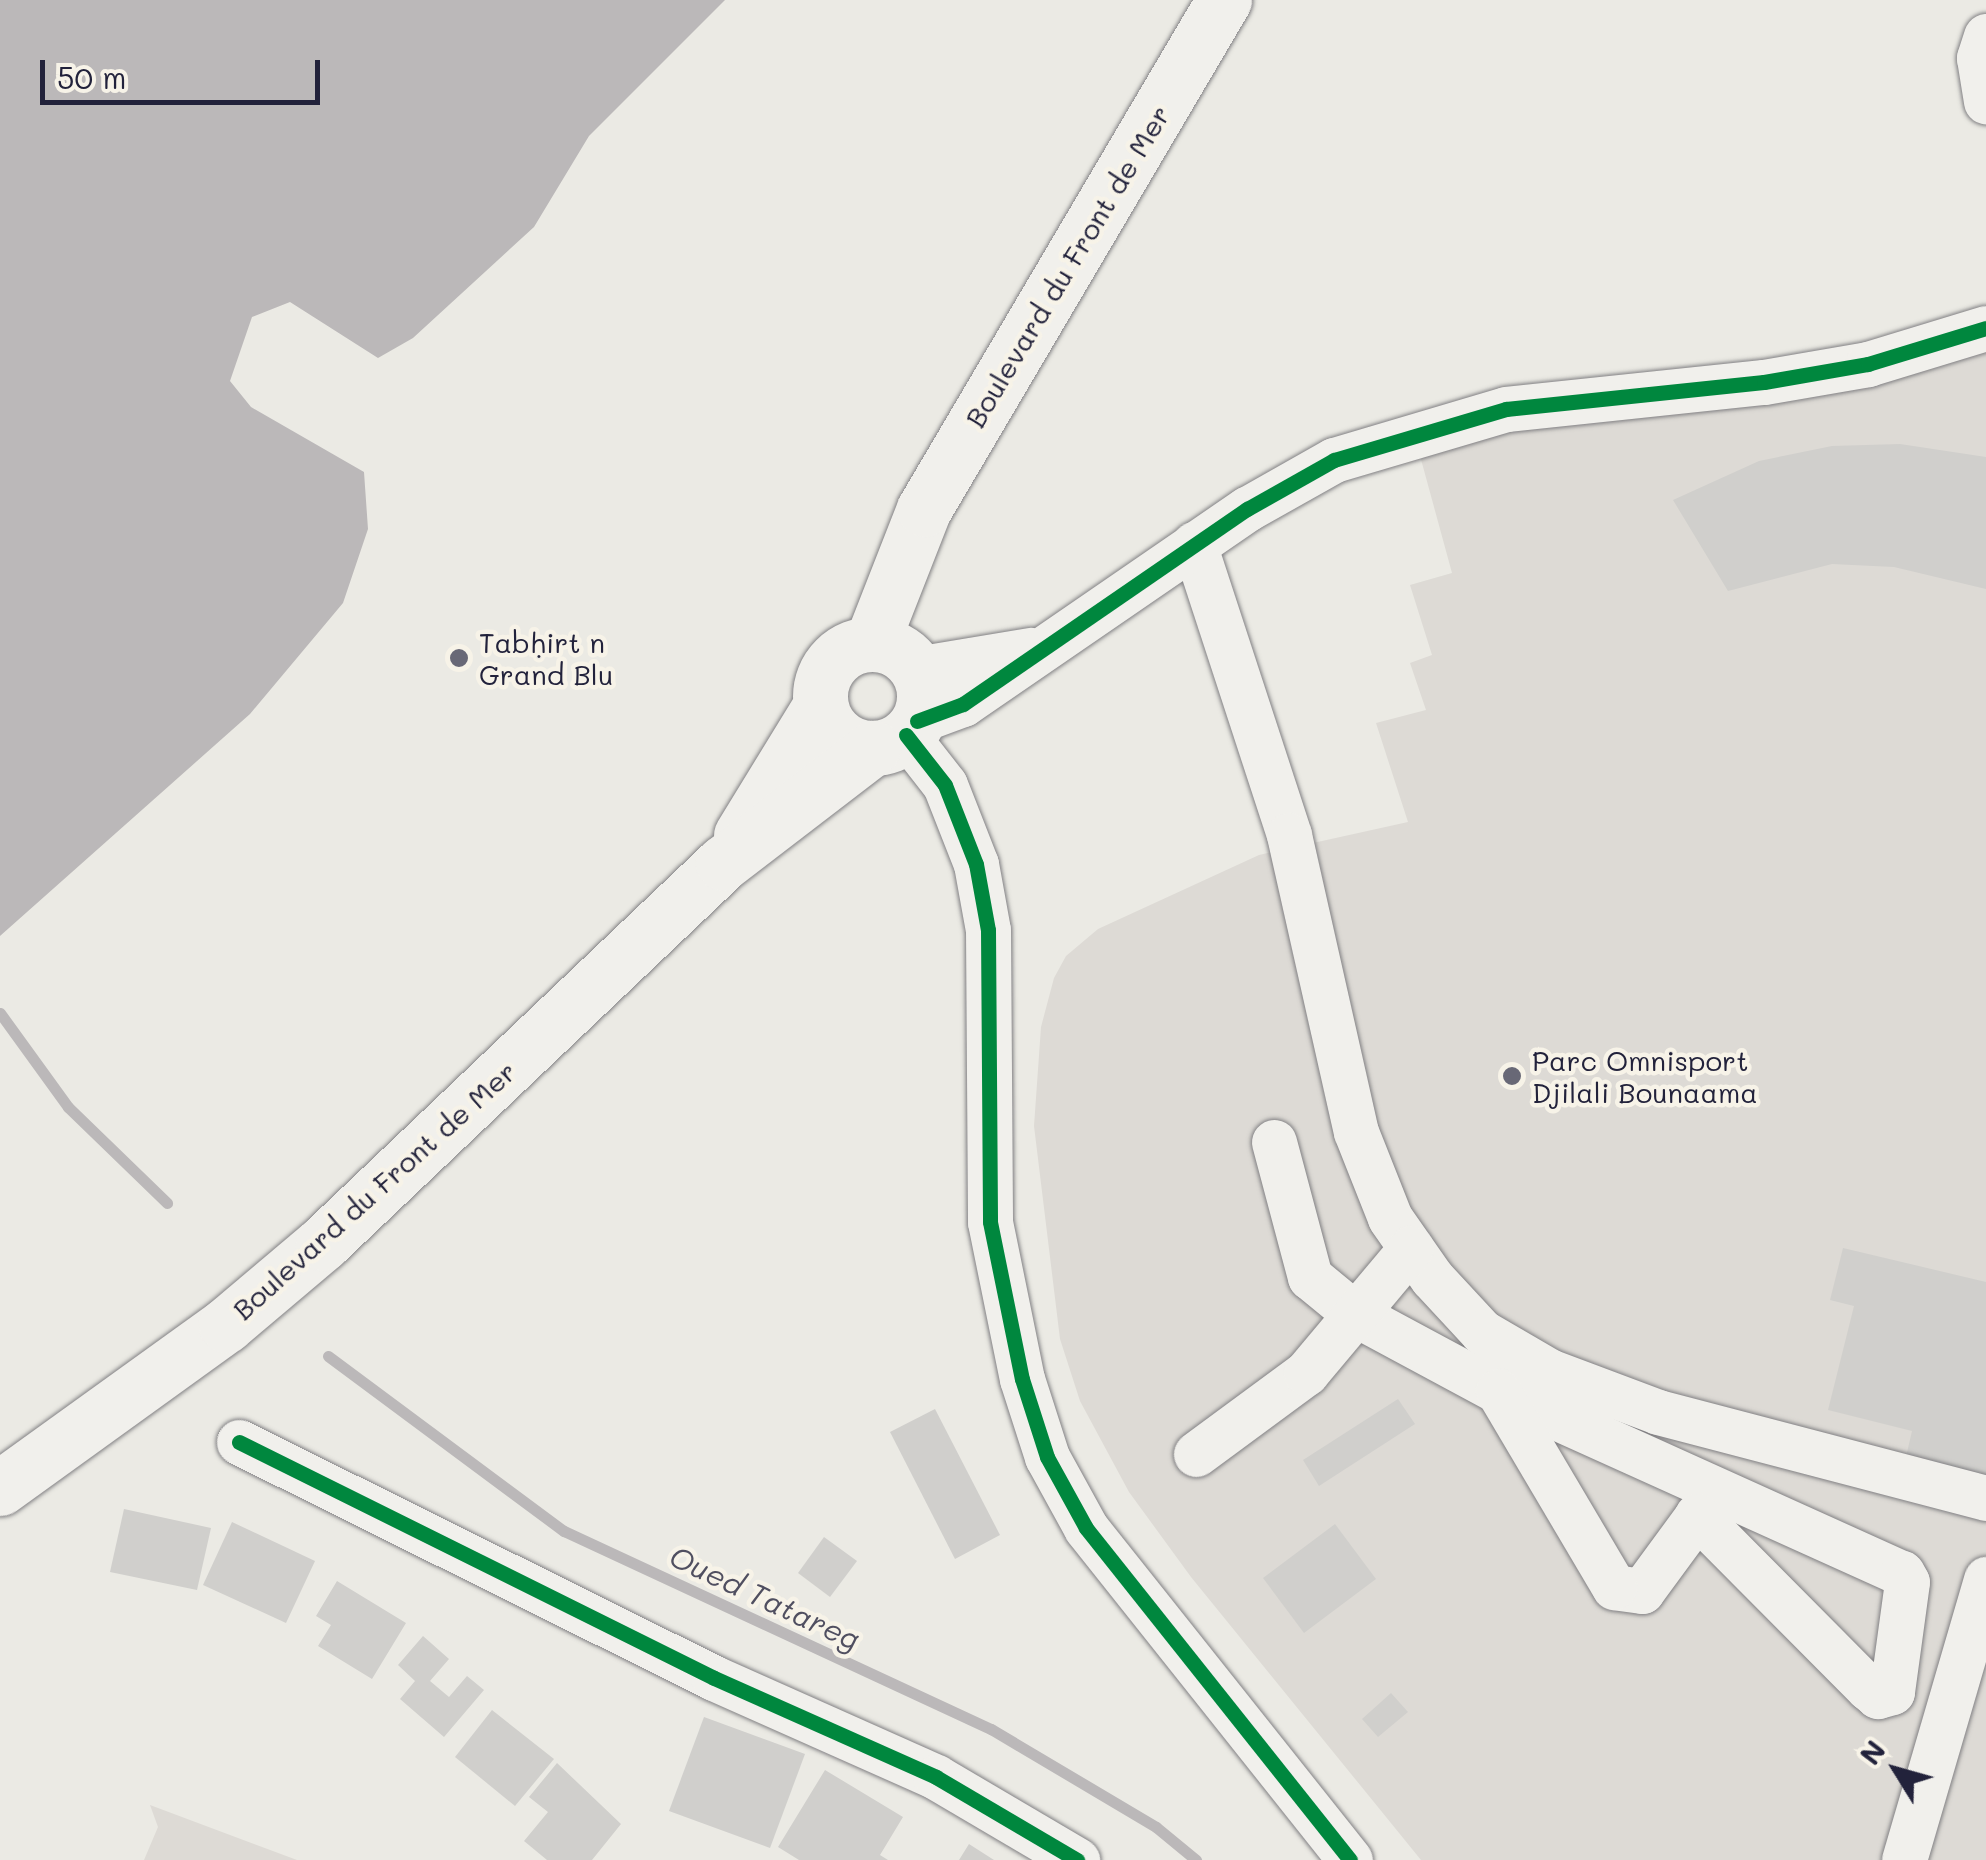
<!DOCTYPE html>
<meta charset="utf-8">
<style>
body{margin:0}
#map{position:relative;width:1986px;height:1860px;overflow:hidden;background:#ebeae4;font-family:Mali,sans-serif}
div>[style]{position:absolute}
.green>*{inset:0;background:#dddad5}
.water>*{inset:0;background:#bbb8b9}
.stream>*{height:11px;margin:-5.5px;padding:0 5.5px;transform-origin:5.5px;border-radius:5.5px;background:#bbb8b9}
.building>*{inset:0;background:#d0cfcc}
.roads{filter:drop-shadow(0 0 2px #818083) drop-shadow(0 0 2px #818083)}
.minor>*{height:45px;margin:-22.5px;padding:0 22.5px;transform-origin:22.5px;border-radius:22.5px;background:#f1f0ec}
.major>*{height:55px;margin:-27.5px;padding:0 27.5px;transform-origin:27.5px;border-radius:27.5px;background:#f1f0ec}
.major>.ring{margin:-27.5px;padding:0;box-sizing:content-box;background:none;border:55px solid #f1f0ec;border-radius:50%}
.cycleway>*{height:15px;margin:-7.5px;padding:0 7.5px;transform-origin:7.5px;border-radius:7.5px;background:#00873e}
.dots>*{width:28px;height:28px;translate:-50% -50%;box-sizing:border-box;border:5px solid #f7f3e8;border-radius:50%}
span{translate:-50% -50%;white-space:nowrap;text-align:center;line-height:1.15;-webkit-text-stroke:9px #f7f3e8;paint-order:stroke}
.street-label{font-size:28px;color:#22223b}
.poi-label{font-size:28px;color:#22223b}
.left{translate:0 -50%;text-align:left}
.water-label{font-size:30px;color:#504f60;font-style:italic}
.north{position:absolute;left:1846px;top:1720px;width:100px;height:100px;-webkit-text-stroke:8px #f7f3e8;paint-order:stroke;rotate:307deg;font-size:28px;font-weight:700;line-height:40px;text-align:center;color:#22223b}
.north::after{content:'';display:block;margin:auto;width:35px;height:45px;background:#22223b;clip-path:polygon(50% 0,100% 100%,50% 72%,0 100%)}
.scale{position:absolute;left:40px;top:60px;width:280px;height:45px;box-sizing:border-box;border:5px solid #22223b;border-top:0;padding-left:12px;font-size:30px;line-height:35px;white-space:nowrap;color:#22223b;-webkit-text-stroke:8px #f7f3e8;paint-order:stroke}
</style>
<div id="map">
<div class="green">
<div style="clip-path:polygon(1986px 345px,1986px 1860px,1421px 1860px,1191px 1577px,1129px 1492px,1080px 1401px,1060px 1339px,1034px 1126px,1041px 1027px,1054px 978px,1066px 956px,1098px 929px,1259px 855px,1408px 822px,1376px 723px,1426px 710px,1410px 663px,1432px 655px,1410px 585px,1452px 573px,1419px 452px,1494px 420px)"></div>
<div style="clip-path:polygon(150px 1805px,297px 1860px,144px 1860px,158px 1827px)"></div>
</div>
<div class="water">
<div style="clip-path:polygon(0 0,725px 0,589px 136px,534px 227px,413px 338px,378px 358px,290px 302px,252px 317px,230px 381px,251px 407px,364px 472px,368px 529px,343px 603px,250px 714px,0 936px)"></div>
</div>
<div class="stream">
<div style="left:0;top:1013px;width:116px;rotate:54.1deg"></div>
<div style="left:68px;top:1107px;width:138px;rotate:44.1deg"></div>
<div style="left:328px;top:1356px;width:294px;rotate:36.6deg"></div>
<div style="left:564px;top:1531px;width:471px;rotate:24.9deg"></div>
<div style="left:991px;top:1729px;width:192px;rotate:30.7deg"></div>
<div style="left:1156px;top:1827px;width:52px;rotate:39.5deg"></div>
</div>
<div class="building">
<div style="clip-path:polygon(1900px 444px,1986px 457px,1986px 589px,1894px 567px,1832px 564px,1728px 591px,1673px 500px,1759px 461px,1832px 446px)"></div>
<div style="clip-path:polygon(1843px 1248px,1986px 1282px,1986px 1495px,1902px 1474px,1912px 1431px,1828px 1410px,1854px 1306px,1830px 1300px)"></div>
<div style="clip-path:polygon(1398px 1399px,1415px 1424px,1319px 1486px,1303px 1460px)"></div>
<div style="clip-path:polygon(935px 1409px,1000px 1535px,955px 1559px,890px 1432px)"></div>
<div style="clip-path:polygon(124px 1509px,211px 1528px,197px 1590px,110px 1572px)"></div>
<div style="clip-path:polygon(232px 1522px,315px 1561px,286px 1623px,203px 1585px)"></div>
<div style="clip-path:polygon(1335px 1524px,1376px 1579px,1304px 1633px,1263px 1578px)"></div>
<div style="clip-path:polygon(824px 1537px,857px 1561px,830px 1597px,798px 1573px)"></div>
<div style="clip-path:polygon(337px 1581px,406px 1623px,372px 1679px,318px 1646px,331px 1625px,316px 1616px)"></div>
<div style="clip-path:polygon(423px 1636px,449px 1659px,430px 1681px,449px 1697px,467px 1676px,484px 1690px,444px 1737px,400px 1699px,415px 1681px,398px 1665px)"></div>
<div style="clip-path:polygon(1391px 1693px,1408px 1712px,1378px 1737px,1362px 1719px)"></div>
<div style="clip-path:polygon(492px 1710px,554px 1759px,515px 1806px,455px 1757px)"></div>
<div style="clip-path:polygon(704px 1717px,805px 1754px,770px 1848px,669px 1811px)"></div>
<div style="clip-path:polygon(557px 1763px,621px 1824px,592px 1860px,547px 1860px,524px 1841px,548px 1812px,529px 1797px)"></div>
<div style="clip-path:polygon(825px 1770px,903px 1817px,880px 1855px,888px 1860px,799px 1860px,778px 1847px)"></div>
<div style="clip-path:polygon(969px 1844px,994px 1860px,959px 1860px)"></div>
</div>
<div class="roads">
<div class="minor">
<div style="left:1986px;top:36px;width:23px;rotate:108deg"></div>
<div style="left:1979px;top:58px;width:44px;rotate:80.8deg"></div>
<div style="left:1194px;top:544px;width:306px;rotate:71.9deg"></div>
<div style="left:1289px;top:835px;width:304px;rotate:77.3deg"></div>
<div style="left:1356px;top:1132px;width:92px;rotate:68.4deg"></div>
<div style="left:1390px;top:1218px;width:73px;rotate:55deg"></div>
<div style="left:1432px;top:1278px;width:74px;rotate:47.2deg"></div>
<div style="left:1482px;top:1332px;width:78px;rotate:30.2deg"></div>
<div style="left:1549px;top:1371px;width:116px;rotate:20.6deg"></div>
<div style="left:1658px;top:1412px;width:339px;rotate:14.7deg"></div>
<div style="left:916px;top:669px;width:116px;rotate:-9.5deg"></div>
<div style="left:917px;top:721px;width:49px;rotate:-20.3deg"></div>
<div style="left:963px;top:704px;width:345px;rotate:-34.5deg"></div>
<div style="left:1247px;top:509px;width:100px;rotate:-29.4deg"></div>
<div style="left:1334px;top:460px;width:179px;rotate:-16.5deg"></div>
<div style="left:1506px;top:409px;width:259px;rotate:-6deg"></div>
<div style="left:1764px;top:382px;width:106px;rotate:-9.8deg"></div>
<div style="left:1868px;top:364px;width:123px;rotate:-17deg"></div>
<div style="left:906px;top:735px;width:63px;rotate:52deg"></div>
<div style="left:945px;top:785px;width:85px;rotate:68.6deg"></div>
<div style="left:976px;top:864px;width:67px;rotate:79.7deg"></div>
<div style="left:988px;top:930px;width:292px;rotate:89.6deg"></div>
<div style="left:990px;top:1222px;width:160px;rotate:78.5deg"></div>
<div style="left:1022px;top:1379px;width:82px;rotate:72.2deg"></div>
<div style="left:1047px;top:1457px;width:81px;rotate:61.2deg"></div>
<div style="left:1086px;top:1528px;width:424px;rotate:51.5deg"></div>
<div style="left:1274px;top:1142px;width:140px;rotate:75.1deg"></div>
<div style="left:1310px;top:1277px;width:58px;rotate:39.4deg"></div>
<div style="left:1355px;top:1314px;width:162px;rotate:28.3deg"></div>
<div style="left:1498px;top:1391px;width:443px;rotate:24.3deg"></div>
<div style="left:1902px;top:1573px;width:10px;rotate:61deg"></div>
<div style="left:1907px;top:1582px;width:111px;rotate:97.8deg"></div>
<div style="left:1892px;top:1692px;width:15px;rotate:164deg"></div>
<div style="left:1878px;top:1696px;width:13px;rotate:-141deg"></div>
<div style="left:1868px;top:1688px;width:243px;rotate:-134.8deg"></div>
<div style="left:1697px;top:1516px;width:93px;rotate:126.3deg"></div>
<div style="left:1642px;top:1591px;width:28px;rotate:-172deg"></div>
<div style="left:1614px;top:1587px;width:228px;rotate:-120.6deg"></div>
<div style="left:239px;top:1442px;width:530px;rotate:26.42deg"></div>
<div style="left:714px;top:1678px;width:243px;rotate:24deg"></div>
<div style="left:936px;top:1777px;width:164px;rotate:30.5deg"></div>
<div style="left:1196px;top:1454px;width:137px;rotate:-36.4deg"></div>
<div style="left:1306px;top:1373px;width:163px;rotate:-50deg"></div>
<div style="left:1904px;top:1860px;width:293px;rotate:-73.7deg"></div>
</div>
<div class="major">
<div style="left:871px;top:644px;width:145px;rotate:-68.6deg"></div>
<div style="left:924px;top:509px;width:591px;rotate:-59.49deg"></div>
<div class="ring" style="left:820px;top:644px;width:49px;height:49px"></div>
<div style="left:741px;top:835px;width:151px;rotate:-58.5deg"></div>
<div style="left:0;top:1488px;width:279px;rotate:-35.8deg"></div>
<div style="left:226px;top:1325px;width:127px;rotate:-40.2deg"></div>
<div style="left:323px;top:1243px;width:552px;rotate:-43.53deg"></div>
<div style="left:723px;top:863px;width:189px;rotate:-37.5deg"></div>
</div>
</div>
<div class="cycleway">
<div style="left:917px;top:721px;width:49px;rotate:-20.3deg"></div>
<div style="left:963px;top:704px;width:345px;rotate:-34.5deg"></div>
<div style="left:1247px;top:509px;width:100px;rotate:-29.4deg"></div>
<div style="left:1334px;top:460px;width:179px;rotate:-16.5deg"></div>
<div style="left:1506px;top:409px;width:259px;rotate:-6deg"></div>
<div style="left:1764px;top:382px;width:106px;rotate:-9.8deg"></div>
<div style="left:1868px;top:364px;width:123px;rotate:-17deg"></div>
<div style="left:906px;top:735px;width:63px;rotate:52deg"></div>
<div style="left:945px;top:785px;width:85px;rotate:68.6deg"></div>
<div style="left:976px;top:864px;width:67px;rotate:79.7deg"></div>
<div style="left:988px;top:930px;width:292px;rotate:89.6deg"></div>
<div style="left:990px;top:1222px;width:160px;rotate:78.5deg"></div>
<div style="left:1022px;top:1379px;width:82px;rotate:72.2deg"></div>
<div style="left:1047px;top:1457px;width:81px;rotate:61.2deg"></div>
<div style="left:1086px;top:1528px;width:424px;rotate:51.5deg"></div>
<div style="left:239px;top:1442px;width:530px;rotate:26.42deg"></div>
<div style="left:714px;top:1678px;width:243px;rotate:24deg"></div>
<div style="left:936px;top:1777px;width:164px;rotate:30.5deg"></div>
</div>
<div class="dots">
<div style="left:459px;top:658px;background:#686876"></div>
<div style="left:1512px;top:1076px;background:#686876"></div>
</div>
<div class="street-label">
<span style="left:1067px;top:266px;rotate:-59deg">Boulevard du Front de Mer</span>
<span style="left:374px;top:1190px;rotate:-42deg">Boulevard du Front de Mer</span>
</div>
<div class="poi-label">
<span class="left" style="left:479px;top:658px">Tabḥirt n<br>Grand Blu</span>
<span class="left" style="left:1532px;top:1076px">Parc Omnisport<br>Djilali Bounaama</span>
</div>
<div class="water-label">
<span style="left:765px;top:1597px;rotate:25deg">Oued Tatareg</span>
</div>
<div class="north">N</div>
<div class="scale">50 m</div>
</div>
